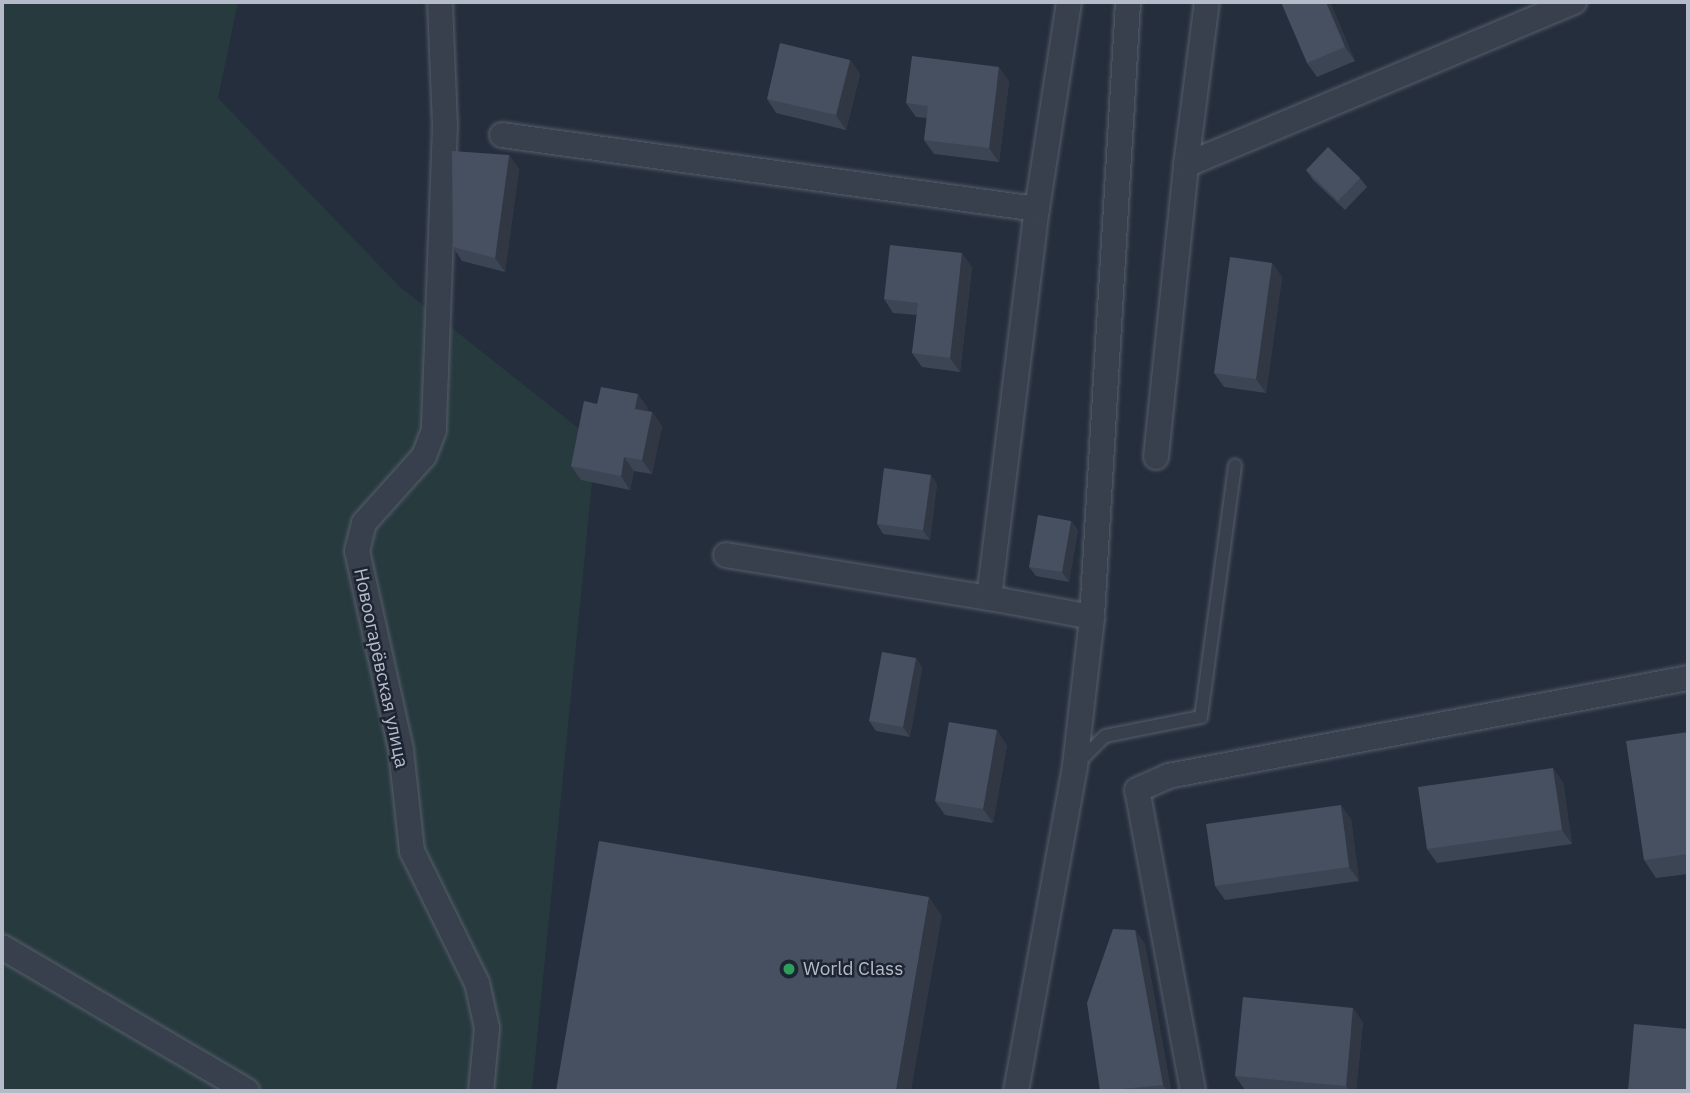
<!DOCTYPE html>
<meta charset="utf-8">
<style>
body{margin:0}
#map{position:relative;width:1690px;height:1093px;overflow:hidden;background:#252e3d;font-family:"IBM Plex Sans",sans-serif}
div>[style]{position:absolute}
.green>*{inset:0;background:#273a3e}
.roads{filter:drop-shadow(0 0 2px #575e6b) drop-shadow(0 0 2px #575e6b)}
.service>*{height:12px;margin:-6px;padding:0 6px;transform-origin:6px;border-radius:6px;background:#39404d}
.minor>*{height:24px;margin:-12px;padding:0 12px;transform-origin:12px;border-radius:12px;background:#39404d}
.wall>*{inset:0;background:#3c4553}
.shaded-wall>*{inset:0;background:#313844}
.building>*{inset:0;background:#465061}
.dots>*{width:19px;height:19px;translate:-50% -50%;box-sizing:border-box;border:4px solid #1e2532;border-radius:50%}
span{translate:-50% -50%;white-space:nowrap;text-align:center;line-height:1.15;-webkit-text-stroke:5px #1e2532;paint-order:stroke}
.street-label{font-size:19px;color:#b5bbc8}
.poi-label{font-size:19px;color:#b5bbc8}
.left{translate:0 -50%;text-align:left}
.frame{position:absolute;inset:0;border:4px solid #b5bbc8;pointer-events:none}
</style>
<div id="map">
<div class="green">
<div style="clip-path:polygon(2px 2px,238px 2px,218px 98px,400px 287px,596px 442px,532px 1091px,2px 1091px)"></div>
</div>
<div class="roads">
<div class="service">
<div style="left:1078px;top:763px;width:38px;rotate:-45deg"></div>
<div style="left:1105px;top:736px;width:98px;rotate:-11.2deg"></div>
<div style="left:1201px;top:717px;width:254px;rotate:-82.3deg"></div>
</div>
<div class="minor">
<div style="left:440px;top:2px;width:123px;rotate:87.7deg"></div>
<div style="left:445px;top:125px;width:305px;rotate:92.1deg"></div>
<div style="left:434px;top:430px;width:28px;rotate:111deg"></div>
<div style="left:424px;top:456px;width:90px;rotate:131.8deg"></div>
<div style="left:364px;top:523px;width:29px;rotate:104deg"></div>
<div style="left:357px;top:551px;width:204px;rotate:77.5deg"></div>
<div style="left:401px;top:750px;width:102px;rotate:83.8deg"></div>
<div style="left:412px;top:851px;width:147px;rotate:63.8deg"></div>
<div style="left:477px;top:983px;width:46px;rotate:77.5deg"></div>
<div style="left:487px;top:1028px;width:63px;rotate:95.4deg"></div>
<div style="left:502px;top:135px;width:540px;rotate:7.88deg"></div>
<div style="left:1186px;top:165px;width:164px;rotate:-82.7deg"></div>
<div style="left:1156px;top:457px;width:294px;rotate:-84.1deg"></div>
<div style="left:1186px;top:165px;width:421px;rotate:-22.8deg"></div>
<div style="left:726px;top:555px;width:266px;rotate:9.3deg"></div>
<div style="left:989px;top:598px;width:392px;rotate:-83deg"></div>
<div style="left:1037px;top:209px;width:209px;rotate:-81.2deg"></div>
<div style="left:989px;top:598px;width:105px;rotate:10.5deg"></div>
<div style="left:2px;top:947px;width:284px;rotate:30.4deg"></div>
<div style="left:1016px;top:1091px;width:331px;rotate:-79.7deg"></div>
<div style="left:1075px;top:765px;width:149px;rotate:-83.4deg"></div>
<div style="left:1092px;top:617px;width:616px;rotate:-86.65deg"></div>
<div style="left:1193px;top:1091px;width:306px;rotate:-100.5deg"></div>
<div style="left:1137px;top:790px;width:34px;rotate:-24deg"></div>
<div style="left:1168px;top:776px;width:529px;rotate:-10.67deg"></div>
</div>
</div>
<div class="wall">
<div style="clip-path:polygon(1330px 2px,1355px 61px,1317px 77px,1307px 63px)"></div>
<div style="clip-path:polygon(850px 60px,860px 74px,846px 130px,776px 113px,767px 99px)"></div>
<div style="clip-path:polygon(1009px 81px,999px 162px,934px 154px,924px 140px,927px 118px,916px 117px,906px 103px)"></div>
<div style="clip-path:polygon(509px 155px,519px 169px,505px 272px,462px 261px,453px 247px)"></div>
<div style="clip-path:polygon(1306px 170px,1360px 178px,1367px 187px,1345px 210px,1313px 180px)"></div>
<div style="clip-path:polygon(1272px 263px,1282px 277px,1266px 393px,1224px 387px,1214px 373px)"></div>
<div style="clip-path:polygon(972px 267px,960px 372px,922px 367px,912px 353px,917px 315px,893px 313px,884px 299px)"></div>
<div style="clip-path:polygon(597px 404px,648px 408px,647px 411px,652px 412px,662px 426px,652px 474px,634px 471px,630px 490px,581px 480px,571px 466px)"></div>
<div style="clip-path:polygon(937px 484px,930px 540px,883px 534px,877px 524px)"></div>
<div style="clip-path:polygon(1071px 521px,1078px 530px,1069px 582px,1036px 576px,1029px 567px)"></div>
<div style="clip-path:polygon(916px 658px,922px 668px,910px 737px,876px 731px,869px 721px)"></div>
<div style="clip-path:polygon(1688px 732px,1688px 874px,1656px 878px,1644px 860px)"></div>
<div style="clip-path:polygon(1007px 745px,993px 823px,945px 815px,935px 801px)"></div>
<div style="clip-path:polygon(1563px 782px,1572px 844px,1437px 863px,1427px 849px)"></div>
<div style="clip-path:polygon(1351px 819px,1359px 881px,1225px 900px,1215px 886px)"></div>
<div style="clip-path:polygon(1135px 930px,1145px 944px,1171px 1091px,1100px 1091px)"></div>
<div style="clip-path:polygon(1363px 1022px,1356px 1091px,1262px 1091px,1245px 1090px,1235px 1076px)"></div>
</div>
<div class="shaded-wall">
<div style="clip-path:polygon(1326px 2px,1330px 2px,1355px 61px,1345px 47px)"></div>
<div style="clip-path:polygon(850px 60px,860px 74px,846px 130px,836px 115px)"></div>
<div style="clip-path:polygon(999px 67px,1009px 81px,999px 162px,989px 148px)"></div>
<div style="clip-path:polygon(509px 155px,519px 169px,505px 272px,495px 258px)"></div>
<div style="clip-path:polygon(962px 253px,972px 267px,960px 372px,950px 358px)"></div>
<div style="clip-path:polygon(1272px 263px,1282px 277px,1266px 393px,1256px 379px)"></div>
<div style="clip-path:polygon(638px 394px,648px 408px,645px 423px,635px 409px)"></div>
<div style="clip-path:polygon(652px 412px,662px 426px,652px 474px,642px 460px)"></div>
<div style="clip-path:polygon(624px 457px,634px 471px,630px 490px,621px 476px)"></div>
<div style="clip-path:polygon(931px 475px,937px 484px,930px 540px,923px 530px)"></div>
<div style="clip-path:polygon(1071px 521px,1078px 530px,1069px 582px,1062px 572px)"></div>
<div style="clip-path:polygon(916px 658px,922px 668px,910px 737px,903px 727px)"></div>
<div style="clip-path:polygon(997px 730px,1007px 745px,993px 823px,983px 809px)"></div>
<div style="clip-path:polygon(1553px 768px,1563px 782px,1572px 844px,1562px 830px)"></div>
<div style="clip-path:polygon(1341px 805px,1351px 819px,1359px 881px,1349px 867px)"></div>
<div style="clip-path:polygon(929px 897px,942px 916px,911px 1091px,896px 1091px)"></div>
<div style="clip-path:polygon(1135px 930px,1145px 944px,1171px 1091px,1167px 1091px,1163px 1085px)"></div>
<div style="clip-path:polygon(1353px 1008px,1363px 1022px,1356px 1091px,1349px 1091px,1346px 1086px)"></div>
</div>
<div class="building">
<div style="clip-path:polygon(1281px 2px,1326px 2px,1345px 47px,1307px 63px)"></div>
<div style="clip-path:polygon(780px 43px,850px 60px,836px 115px,767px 99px)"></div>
<div style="clip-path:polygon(912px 56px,999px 67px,989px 148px,924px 140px,928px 106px,906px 103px)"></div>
<div style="clip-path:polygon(1328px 147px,1360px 178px,1338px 201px,1306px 170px)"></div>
<div style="clip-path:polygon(452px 151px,509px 155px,495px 258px,453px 247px)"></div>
<div style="clip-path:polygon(890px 245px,962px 253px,950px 358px,912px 353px,918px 303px,884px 299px)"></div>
<div style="clip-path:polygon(1230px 257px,1272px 263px,1256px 379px,1214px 373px)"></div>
<div style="clip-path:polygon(601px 387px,638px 394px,635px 409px,652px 412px,642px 460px,624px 457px,621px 476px,571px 466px,584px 401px,597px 404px)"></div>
<div style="clip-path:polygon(884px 468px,931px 475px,923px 530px,877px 524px)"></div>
<div style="clip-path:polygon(1038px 515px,1071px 521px,1062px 572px,1029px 567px)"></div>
<div style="clip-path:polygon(882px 652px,916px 658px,903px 727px,869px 721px)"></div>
<div style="clip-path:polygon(949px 722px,997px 730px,983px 809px,935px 801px)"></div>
<div style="clip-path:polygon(1688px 732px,1688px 854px,1644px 860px,1626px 741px)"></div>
<div style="clip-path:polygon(1553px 768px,1562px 830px,1427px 849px,1418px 787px)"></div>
<div style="clip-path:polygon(1341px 805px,1349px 867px,1215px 886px,1206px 824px)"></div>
<div style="clip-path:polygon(599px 841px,929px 897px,896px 1091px,556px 1091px)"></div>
<div style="clip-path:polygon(1113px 929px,1135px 930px,1163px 1085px,1100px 1091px,1087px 1003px)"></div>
<div style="clip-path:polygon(1243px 997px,1353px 1008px,1346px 1086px,1235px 1076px)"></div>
<div style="clip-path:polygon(1634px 1024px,1688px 1029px,1688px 1091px,1628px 1091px)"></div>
</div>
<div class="dots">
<div style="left:789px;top:969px;background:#2e9e5b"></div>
</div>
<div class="street-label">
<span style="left:381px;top:668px;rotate:78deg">Новоогарёвская улица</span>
</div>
<div class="poi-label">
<span class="left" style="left:803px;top:969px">World Class</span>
</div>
<div class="frame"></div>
</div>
